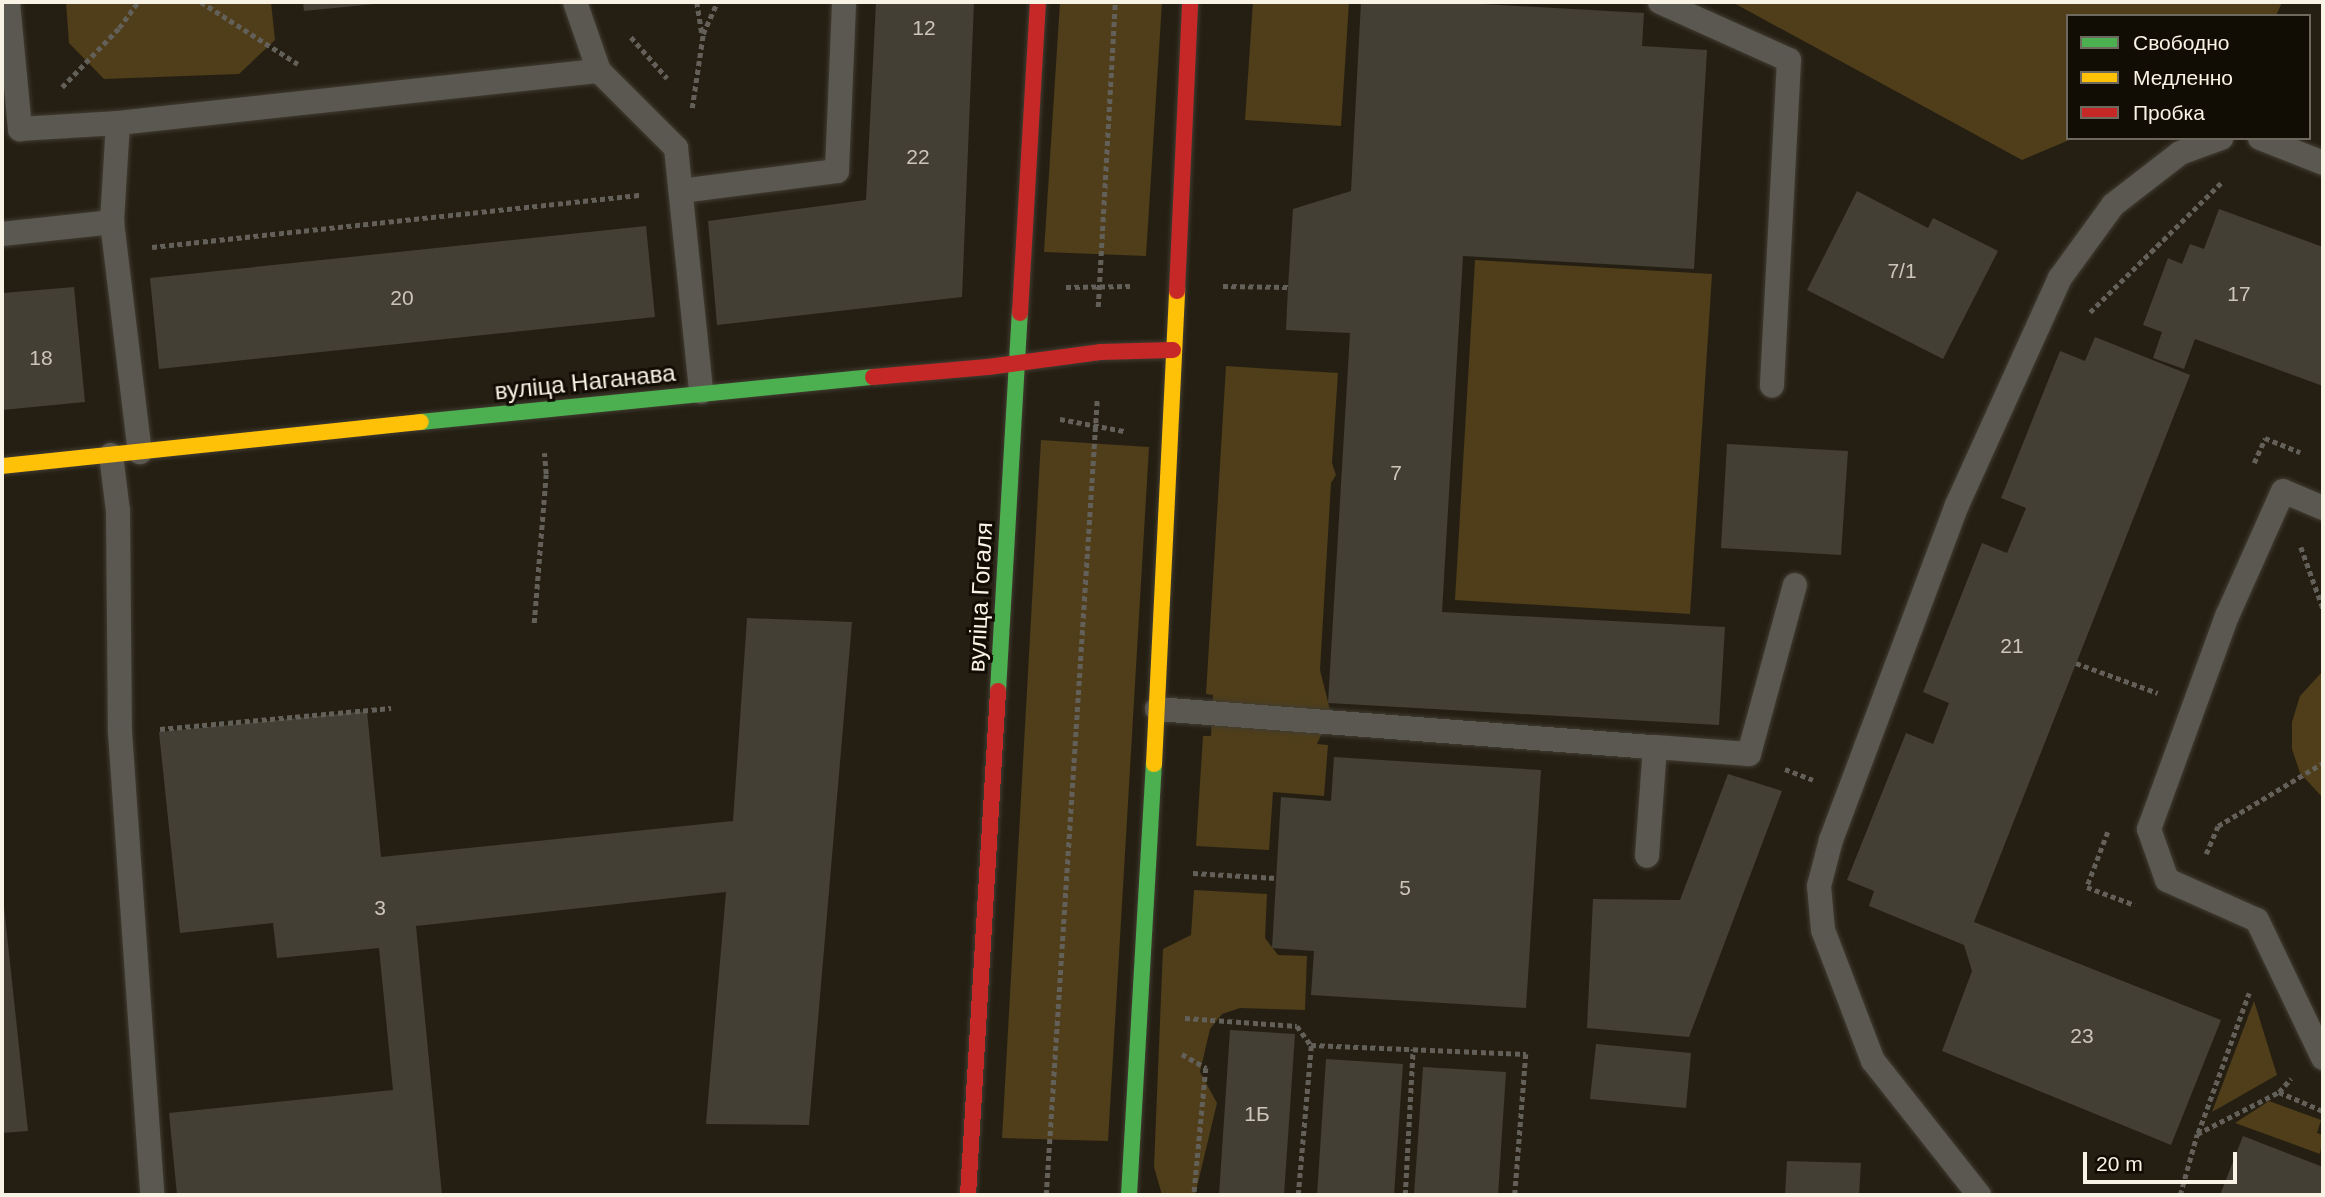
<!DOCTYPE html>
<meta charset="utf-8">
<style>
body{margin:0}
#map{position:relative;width:2325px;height:1197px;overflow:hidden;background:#251f13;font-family:Arial,sans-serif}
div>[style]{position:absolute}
.green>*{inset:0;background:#4f3e19}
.building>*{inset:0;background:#433f35}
.path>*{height:4.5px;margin-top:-2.25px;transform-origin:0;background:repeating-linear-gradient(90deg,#626059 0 5px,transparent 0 8.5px)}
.roads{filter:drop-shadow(0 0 2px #413c32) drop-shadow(0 0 2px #413c32)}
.lane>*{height:24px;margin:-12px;padding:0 12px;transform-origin:12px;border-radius:12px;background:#5b5852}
.fast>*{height:16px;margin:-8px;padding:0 8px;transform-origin:8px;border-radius:8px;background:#4caf50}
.slow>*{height:16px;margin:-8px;padding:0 8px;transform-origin:8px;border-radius:8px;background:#ffc107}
.jam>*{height:16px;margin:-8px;padding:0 8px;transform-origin:8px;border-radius:8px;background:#c62828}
span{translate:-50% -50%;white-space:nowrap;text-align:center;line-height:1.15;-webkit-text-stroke:6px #110d05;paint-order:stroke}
.number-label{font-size:21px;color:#ccc6b9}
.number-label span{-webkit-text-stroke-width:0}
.street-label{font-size:24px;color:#f9f3e5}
.frame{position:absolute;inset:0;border:4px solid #f9f3e5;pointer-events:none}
.legend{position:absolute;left:2066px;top:14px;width:245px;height:126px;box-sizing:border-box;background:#110d05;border:2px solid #6e695f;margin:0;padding:9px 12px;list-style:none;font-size:21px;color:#f9f3e5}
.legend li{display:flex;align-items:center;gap:14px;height:35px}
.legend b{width:35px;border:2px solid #6e695f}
.scale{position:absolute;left:2083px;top:1152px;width:154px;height:32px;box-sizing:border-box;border:4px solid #f9f3e5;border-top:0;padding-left:9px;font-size:21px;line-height:24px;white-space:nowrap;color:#f9f3e5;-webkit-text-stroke:5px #110d05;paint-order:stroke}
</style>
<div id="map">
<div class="green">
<div style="clip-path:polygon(66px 2px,271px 2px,275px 40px,239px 74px,104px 79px,69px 43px)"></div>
<div style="clip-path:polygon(1060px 2px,1162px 2px,1146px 256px,1044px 252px)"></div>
<div style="clip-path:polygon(1253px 2px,1349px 2px,1341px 126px,1245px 120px)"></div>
<div style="clip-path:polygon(1732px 2px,2282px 2px,2276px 16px,2068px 16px,2068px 138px,2074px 138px,2022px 160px)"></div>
<div style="clip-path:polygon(1475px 260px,1712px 274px,1690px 614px,1455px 600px)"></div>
<div style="clip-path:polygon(1226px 366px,1338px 373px,1332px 463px,1336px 475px,1331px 483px,1320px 670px,1331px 714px,1317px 744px,1328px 745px,1324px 796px,1273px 792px,1269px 850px,1196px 846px,1203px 736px,1211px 736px,1213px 695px,1206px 694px)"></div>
<div style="clip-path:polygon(1041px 440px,1149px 447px,1108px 1141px,1002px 1138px)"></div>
<div style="clip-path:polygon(2323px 671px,2323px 798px,2300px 773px,2292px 749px,2292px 722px,2300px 696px)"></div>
<div style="clip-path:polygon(1194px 890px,1267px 894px,1265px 938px,1278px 955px,1307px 956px,1305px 1010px,1240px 1008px,1222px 1014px,1210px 1029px,1200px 1072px,1217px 1103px,1195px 1195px,1162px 1195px,1154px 1167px,1163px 949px,1191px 935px)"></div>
<div style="clip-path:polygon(2254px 1001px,2277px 1075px,2212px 1112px)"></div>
<div style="clip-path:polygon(2269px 1101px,2321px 1120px,2317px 1133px,2323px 1135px,2320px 1154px,2235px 1123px)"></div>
</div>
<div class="building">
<div style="clip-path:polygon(303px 2px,374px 2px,374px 4px,304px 11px)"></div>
<div style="clip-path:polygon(876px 2px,974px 2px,962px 297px,717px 325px,708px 221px,866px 200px)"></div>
<div style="clip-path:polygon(1361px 2px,1445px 2px,1644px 13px,1642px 46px,1707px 50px,1694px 269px,1463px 256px,1442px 612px,1725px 627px,1719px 725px,1328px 703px,1350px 333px,1286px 330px,1288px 287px,1293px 209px,1351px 191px)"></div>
<div style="clip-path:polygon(1857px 191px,1928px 228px,1933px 218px,1998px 251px,1943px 359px,1807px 290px)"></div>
<div style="clip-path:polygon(2219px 209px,2323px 247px,2323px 386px,2195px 339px,2184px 369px,2153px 358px,2162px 332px,2143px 325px,2168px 258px,2182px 264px,2190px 244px,2204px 249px)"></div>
<div style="clip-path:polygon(646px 226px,655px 317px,159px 369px,150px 278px)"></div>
<div style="clip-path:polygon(74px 287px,85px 402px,2px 410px,3px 293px)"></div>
<div style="clip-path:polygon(2095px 337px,2190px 375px,1974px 922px,2221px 1020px,2171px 1145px,1942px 1051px,1972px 971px,1964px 945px,1869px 906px,1874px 891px,1847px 880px,1906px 733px,1933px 744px,1949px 703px,1923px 692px,1982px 543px,2007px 553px,2026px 508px,2001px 498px,2060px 351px,2085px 361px)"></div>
<div style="clip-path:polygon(1727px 444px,1848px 451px,1841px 555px,1721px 548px)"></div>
<div style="clip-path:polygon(747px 618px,852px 622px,809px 1125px,706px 1124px,726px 892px,416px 926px,442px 1195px,177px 1195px,169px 1113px,393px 1090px,379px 948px,277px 958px,273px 923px,180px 933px,159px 732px,367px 711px,381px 857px,733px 821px)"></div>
<div style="clip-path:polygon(1334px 757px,1541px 770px,1526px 1008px,1311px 995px,1314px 951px,1272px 948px,1281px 797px,1331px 801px)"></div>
<div style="clip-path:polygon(1728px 774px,1782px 791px,1689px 1037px,1587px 1028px,1593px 899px,1680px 900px)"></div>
<div style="clip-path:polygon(2px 888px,28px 1131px,2px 1133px)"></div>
<div style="clip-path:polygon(1230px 1030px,1295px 1034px,1284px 1195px,1219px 1195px)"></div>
<div style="clip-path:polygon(1596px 1044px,1691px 1053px,1686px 1108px,1590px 1099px)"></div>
<div style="clip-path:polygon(1326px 1059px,1403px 1064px,1394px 1195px,1317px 1195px)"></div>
<div style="clip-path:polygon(1423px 1067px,1506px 1072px,1498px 1195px,1414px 1195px)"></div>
<div style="clip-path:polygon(2243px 1136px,2323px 1167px,2323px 1195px,2220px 1195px)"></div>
<div style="clip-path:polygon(1787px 1161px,1861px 1163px,1859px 1195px,1785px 1195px)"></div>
</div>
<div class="path">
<div style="left:201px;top:2px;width:115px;rotate:32.6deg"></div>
<div style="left:697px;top:2px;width:31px;rotate:81deg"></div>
<div style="left:631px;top:37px;width:55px;rotate:48.7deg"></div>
<div style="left:62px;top:87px;width:82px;rotate:-46deg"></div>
<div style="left:119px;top:28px;width:32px;rotate:-54deg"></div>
<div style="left:692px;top:108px;width:75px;rotate:-81.5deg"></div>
<div style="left:703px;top:34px;width:35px;rotate:-66deg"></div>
<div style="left:152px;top:247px;width:492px;rotate:-6.1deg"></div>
<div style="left:1223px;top:286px;width:65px;rotate:0.9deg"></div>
<div style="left:1066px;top:287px;width:64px;rotate:-0.9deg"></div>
<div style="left:1098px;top:307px;width:305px;rotate:-86.8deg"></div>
<div style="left:2090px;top:312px;width:184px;rotate:-44.6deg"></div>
<div style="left:1060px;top:419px;width:65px;rotate:10.6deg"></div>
<div style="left:2254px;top:463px;width:27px;rotate:-66deg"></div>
<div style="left:2265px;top:438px;width:38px;rotate:22deg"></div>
<div style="left:2301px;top:547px;width:65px;rotate:70.2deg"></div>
<div style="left:534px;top:623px;width:149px;rotate:-85.4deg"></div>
<div style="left:546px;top:474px;width:21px;rotate:-95deg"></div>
<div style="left:2076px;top:663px;width:87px;rotate:20.1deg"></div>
<div style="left:160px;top:729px;width:232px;rotate:-5.2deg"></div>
<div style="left:1785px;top:769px;width:30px;rotate:21deg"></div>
<div style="left:2108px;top:832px;width:59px;rotate:110.9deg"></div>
<div style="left:2087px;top:887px;width:51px;rotate:20.6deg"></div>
<div style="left:2206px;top:854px;width:30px;rotate:-67deg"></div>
<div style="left:2218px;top:826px;width:122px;rotate:-31deg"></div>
<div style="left:1193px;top:873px;width:83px;rotate:3.4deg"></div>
<div style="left:1185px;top:1018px;width:112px;rotate:4.1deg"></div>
<div style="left:1297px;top:1026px;width:24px;rotate:54deg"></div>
<div style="left:1182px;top:1054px;width:28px;rotate:30deg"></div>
<div style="left:1206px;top:1068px;width:128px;rotate:95.4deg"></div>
<div style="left:2279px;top:1092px;width:48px;rotate:23.4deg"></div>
<div style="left:2198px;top:1133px;width:149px;rotate:-70deg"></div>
<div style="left:1046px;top:1195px;width:797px;rotate:-86.33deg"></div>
<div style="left:1298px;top:1195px;width:151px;rotate:-85deg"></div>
<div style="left:1311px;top:1045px;width:215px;rotate:2.4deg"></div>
<div style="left:1526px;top:1054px;width:141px;rotate:94.5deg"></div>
<div style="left:1405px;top:1195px;width:146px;rotate:-86.9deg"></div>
<div style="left:2180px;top:1195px;width:63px;rotate:-74.4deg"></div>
<div style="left:2197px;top:1134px;width:92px;rotate:-27.1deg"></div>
<div style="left:2279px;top:1092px;width:18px;rotate:-49deg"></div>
</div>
<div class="roads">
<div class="lane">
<div style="left:8px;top:2px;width:128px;rotate:84.6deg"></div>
<div style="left:20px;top:129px;width:98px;rotate:-3.5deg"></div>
<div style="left:118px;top:123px;width:484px;rotate:-6.2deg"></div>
<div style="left:599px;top:71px;width:109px;rotate:45deg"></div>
<div style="left:676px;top:148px;width:245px;rotate:84.1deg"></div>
<div style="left:575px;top:2px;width:73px;rotate:70.8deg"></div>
<div style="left:1660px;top:2px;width:141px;rotate:24.2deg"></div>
<div style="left:1789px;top:60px;width:326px;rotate:93deg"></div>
<div style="left:118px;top:123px;width:99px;rotate:93.5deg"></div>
<div style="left:112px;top:222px;width:232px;rotate:83.1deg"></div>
<div style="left:2260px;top:138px;width:68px;rotate:21.6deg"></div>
<div style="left:681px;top:191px;width:157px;rotate:-7.3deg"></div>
<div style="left:837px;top:171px;width:169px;rotate:-87.6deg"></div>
<div style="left:2px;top:234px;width:111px;rotate:-6.2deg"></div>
<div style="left:111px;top:455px;width:56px;rotate:82.9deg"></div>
<div style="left:118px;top:511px;width:221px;rotate:89.5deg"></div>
<div style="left:120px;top:732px;width:464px;rotate:86deg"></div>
<div style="left:2323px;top:508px;width:43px;rotate:-157deg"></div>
<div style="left:2283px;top:491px;width:137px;rotate:114.1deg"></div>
<div style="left:2227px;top:616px;width:227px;rotate:110.1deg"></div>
<div style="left:2149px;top:829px;width:54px;rotate:70.6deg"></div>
<div style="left:2167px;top:880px;width:98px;rotate:24deg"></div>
<div style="left:2257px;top:920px;width:153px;rotate:64.4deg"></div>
<div style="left:1157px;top:709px;width:499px;rotate:4.4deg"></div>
<div style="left:1655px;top:747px;width:109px;rotate:94.2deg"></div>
<div style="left:1655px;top:747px;width:94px;rotate:4.3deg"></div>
<div style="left:1749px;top:754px;width:175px;rotate:-74.8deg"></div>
<div style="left:1979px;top:1195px;width:171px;rotate:-128.3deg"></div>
<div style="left:1873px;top:1061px;width:140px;rotate:-110.9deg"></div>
<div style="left:1823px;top:930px;width:44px;rotate:-95.2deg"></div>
<div style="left:1819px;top:886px;width:48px;rotate:-75.4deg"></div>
<div style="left:1831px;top:840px;width:358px;rotate:-69.4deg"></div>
<div style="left:1957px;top:505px;width:249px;rotate:-65.6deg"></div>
<div style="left:2060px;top:278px;width:90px;rotate:-54deg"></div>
<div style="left:2113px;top:205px;width:85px;rotate:-37.8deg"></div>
<div style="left:2180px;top:153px;width:44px;rotate:-20.1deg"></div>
</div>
<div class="fast">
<div style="left:421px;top:422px;width:454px;rotate:-5.7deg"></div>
<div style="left:998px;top:691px;width:379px;rotate:-86.7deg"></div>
<div style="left:1129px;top:1195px;width:432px;rotate:-86.7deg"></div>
</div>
<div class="slow">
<div style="left:2px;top:466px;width:421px;rotate:-6deg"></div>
<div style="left:1154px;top:764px;width:474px;rotate:-87.2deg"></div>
</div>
<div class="jam">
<div style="left:1177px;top:291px;width:289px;rotate:-87.4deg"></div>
<div style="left:1020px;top:313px;width:312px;rotate:-86.7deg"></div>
<div style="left:873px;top:377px;width:115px;rotate:-5deg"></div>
<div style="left:988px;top:367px;width:113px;rotate:-7.6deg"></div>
<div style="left:1100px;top:352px;width:73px;rotate:-1.6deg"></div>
<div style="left:968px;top:1195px;width:505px;rotate:-86.59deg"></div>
</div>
</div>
<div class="number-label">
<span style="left:924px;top:28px">12</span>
<span style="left:918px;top:157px">22</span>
<span style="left:1902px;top:271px">7/1</span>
<span style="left:2239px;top:294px">17</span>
<span style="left:402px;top:298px">20</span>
<span style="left:41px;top:358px">18</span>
<span style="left:1396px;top:473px">7</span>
<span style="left:2012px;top:646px">21</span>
<span style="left:1405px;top:888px">5</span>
<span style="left:380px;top:908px">3</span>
<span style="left:2082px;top:1036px">23</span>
<span style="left:1257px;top:1114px">1Б</span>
</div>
<div class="street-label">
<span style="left:585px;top:382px;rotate:-6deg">вуліца Наганава</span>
<span style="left:980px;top:597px;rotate:-87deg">вуліца Гогаля</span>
</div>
<div class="frame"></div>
<ul class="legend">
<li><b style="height:9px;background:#4caf50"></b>Свободно</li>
<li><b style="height:9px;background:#ffc107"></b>Медленно</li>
<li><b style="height:9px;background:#c62828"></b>Пробка</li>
</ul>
<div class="scale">20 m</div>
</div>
